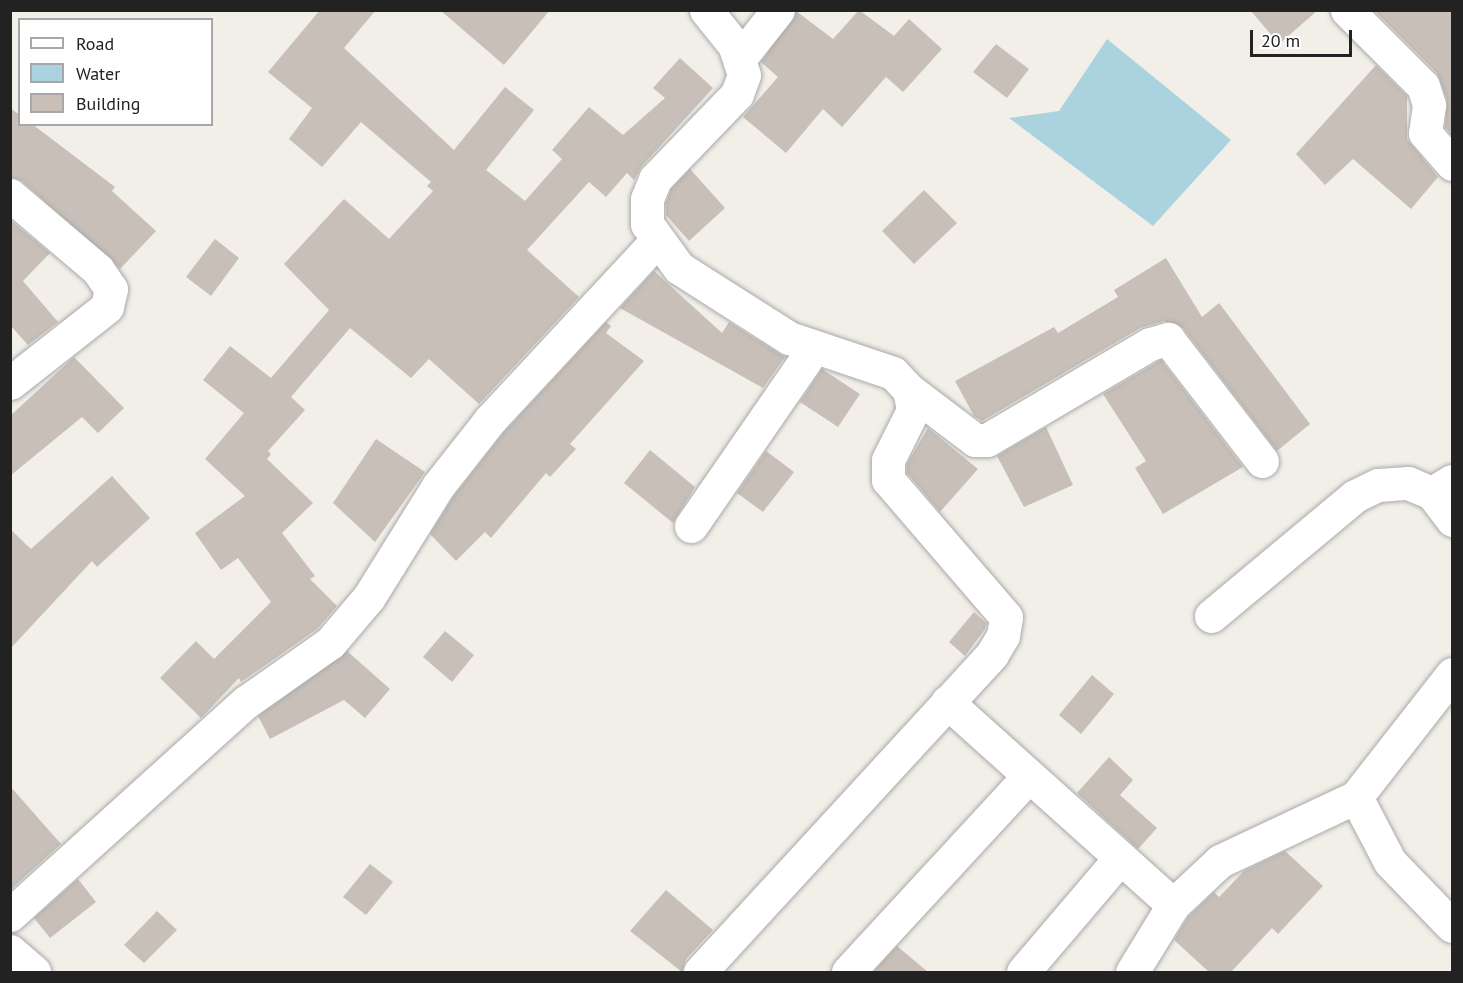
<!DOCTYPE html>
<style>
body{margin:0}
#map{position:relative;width:1463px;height:983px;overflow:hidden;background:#f2efe9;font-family:"PT Sans",sans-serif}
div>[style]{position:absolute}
.water>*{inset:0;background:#aad3df}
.building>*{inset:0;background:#c7bfb8}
.roads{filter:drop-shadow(0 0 2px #a9a9a9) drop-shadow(0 0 2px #a9a9a9)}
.street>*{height:33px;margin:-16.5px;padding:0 16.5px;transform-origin:16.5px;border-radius:16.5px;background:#fff}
span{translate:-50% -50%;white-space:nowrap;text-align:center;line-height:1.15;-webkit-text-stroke:4.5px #fff;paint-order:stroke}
.frame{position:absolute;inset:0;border:12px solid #222;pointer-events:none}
.legend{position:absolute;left:18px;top:18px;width:195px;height:108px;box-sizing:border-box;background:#fff;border:2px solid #a7a7a7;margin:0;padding:8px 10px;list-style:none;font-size:18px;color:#222}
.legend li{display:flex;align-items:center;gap:12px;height:30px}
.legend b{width:30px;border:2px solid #a7a7a7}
.scale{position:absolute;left:1250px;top:30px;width:102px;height:27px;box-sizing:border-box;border:3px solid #222;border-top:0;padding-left:8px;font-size:18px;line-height:21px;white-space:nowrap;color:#222;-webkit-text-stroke:4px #fff;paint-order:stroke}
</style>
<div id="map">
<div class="water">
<div style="clip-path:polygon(1107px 39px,1231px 140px,1153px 226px,1009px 118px,1059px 111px)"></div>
</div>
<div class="building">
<div style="clip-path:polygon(320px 10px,376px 10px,344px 48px,454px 150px,505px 87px,534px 110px,486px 170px,525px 201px,562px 159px,552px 150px,589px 107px,623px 135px,665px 98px,653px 88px,680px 58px,713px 88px,642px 166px,634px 180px,627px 173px,606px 197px,589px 182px,527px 250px,579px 297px,479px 404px,429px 359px,411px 378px,350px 328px,291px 397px,305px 410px,268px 451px,271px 454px,267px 459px,313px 503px,282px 533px,315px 576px,310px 579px,337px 606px,317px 629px,241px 682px,239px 678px,201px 718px,160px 678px,196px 641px,214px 659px,271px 602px,238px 558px,221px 570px,195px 533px,245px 496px,205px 459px,244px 413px,203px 380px,230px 346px,271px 378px,329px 310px,284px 264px,344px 199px,389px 239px,433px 191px,427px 186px,431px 182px,361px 122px,322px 167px,289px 139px,312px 108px,268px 72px)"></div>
<div style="clip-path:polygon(440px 10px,550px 10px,504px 65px)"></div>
<div style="clip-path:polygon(859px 10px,894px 36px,909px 19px,942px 49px,903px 92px,886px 77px,842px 127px,823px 109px,786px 153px,743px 117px,778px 77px,761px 62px,796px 11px,833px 39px)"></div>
<div style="clip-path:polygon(1250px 10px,1318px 10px,1279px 44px)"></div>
<div style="clip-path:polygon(1374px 10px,1452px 10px,1452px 136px,1445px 127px,1447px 100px,1437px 73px)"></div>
<div style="clip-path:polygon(996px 44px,1029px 69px,1007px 98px,973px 72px)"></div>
<div style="clip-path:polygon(1376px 65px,1407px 96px,1407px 139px,1438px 177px,1411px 209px,1353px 159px,1325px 185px,1296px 154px)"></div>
<div style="clip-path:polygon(10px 108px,20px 115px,20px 124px,32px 124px,115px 187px,112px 191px,156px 231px,120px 269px,22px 181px,10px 177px)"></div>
<div style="clip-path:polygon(690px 169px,725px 208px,689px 241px,666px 215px,666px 203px,671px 189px)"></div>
<div style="clip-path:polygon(924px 190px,957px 223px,914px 264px,882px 231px)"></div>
<div style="clip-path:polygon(10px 220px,50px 253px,23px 281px,58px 322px,28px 345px,10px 325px)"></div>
<div style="clip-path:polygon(215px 239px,239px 258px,211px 296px,186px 277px)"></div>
<div style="clip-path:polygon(1166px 258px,1202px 317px,1219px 303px,1310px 424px,1277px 451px,1183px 328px,1164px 321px,1140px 328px,982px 421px,974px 416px,955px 381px,1054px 327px,1058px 333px,1118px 297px,1114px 290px)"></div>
<div style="clip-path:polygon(654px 271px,722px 333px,729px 322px,785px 357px,763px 388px,620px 308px)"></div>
<div style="clip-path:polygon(606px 322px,611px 326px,606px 333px,644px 361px,570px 444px,576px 449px,550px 477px,546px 473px,491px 538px,485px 532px,456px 561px,430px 534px,453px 497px,504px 432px)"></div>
<div style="clip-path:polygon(74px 357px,124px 408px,98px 433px,82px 417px,10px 476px,10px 416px)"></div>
<div style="clip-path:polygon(1161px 360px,1243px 467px,1163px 514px,1135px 468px,1146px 461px,1103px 394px)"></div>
<div style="clip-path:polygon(822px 369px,860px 394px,838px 427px,800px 402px)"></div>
<div style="clip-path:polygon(1046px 427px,1073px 485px,1024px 507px,997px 456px)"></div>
<div style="clip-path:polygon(928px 428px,978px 469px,940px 512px,907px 473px,907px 464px)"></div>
<div style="clip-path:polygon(376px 439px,425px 472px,375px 542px,333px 503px)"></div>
<div style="clip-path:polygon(650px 450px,695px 487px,673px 523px,624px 483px)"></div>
<div style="clip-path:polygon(766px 451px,794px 472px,763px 512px,737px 493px)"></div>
<div style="clip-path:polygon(112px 476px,150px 518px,97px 567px,92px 561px,10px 649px,10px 529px,31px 549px)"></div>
<div style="clip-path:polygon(974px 612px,986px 623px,985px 629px,965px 656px,949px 642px)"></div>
<div style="clip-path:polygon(445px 631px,474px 655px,452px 682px,423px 657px)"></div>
<div style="clip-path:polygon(347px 651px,390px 689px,365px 718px,344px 700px,270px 739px,258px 716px)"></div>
<div style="clip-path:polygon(1092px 675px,1114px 694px,1081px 734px,1059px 715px)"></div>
<div style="clip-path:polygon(1109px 757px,1133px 780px,1120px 795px,1157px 828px,1138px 849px,1077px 793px)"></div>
<div style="clip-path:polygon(10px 786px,61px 844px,11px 889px,10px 889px)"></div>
<div style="clip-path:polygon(1285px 851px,1323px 886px,1278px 934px,1272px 928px,1231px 972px,1209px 972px,1174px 940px,1188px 917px,1214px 892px,1219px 897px,1244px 871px)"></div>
<div style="clip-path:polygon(370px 864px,393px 882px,366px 915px,343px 897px)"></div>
<div style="clip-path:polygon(78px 879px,96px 902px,50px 938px,34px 918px)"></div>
<div style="clip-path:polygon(666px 890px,713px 930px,686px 959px,682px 972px,630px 931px)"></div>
<div style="clip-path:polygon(157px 911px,177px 930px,144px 963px,124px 945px)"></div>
<div style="clip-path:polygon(897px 946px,928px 972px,873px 972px)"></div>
</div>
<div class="roads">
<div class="street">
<div style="left:1347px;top:10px;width:107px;rotate:45deg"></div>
<div style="left:1423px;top:86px;width:20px;rotate:72deg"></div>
<div style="left:1429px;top:105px;width:28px;rotate:98deg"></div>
<div style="left:1425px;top:133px;width:41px;rotate:48.9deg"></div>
<div style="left:740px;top:58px;width:61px;rotate:-51.6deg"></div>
<div style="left:10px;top:195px;width:116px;rotate:40.4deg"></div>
<div style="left:98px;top:270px;width:23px;rotate:56deg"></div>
<div style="left:111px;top:289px;width:18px;rotate:103deg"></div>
<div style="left:107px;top:307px;width:123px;rotate:141.9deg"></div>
<div style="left:909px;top:390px;width:83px;rotate:37.1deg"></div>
<div style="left:975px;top:440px;width:12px"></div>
<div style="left:987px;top:440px;width:189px;rotate:-30.5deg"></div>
<div style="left:1150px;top:344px;width:19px;rotate:-16deg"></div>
<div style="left:1168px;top:339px;width:154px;rotate:52.4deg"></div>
<div style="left:1452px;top:481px;width:23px;rotate:149deg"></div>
<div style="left:1432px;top:493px;width:34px;rotate:53deg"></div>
<div style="left:691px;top:526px;width:216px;rotate:-55.4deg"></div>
<div style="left:1211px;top:616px;width:187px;rotate:-39.8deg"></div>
<div style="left:1355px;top:496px;width:25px;rotate:-26deg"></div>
<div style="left:1378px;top:485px;width:30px;rotate:-4deg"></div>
<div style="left:1408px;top:483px;width:26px;rotate:23deg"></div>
<div style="left:947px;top:702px;width:304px;rotate:41.9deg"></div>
<div style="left:1356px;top:797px;width:73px;rotate:62.4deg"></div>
<div style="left:1390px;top:862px;width:89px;rotate:45.9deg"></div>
<div style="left:10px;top:915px;width:318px;rotate:-42.1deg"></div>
<div style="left:246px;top:702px;width:103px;rotate:-35.1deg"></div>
<div style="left:330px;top:643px;width:60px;rotate:-49.7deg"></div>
<div style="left:369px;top:597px;width:131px;rotate:-58.1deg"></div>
<div style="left:438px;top:486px;width:84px;rotate:-51.8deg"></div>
<div style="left:490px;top:420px;width:246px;rotate:-47.1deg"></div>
<div style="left:10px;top:951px;width:32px;rotate:41deg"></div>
<div style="left:700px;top:972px;width:432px;rotate:-47.4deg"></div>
<div style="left:992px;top:654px;width:21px;rotate:-59deg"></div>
<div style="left:1003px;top:636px;width:19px;rotate:-81deg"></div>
<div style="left:1006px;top:617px;width:181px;rotate:-130.7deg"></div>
<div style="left:888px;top:480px;width:20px;rotate:-90deg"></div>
<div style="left:888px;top:460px;width:56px;rotate:-63.4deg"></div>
<div style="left:913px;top:410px;width:20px;rotate:-101deg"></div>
<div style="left:909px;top:390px;width:23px;rotate:-133deg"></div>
<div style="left:893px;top:373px;width:110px;rotate:-161.4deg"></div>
<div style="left:789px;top:338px;width:130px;rotate:-147.5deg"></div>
<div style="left:679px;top:268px;width:54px;rotate:-126deg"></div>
<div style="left:647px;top:224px;width:25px;rotate:-90deg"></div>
<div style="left:647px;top:199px;width:22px;rotate:-68deg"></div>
<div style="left:655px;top:179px;width:118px;rotate:-46deg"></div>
<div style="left:737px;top:94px;width:20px;rotate:-70deg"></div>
<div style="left:744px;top:75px;width:32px;rotate:-108deg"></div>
<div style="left:734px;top:45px;width:45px;rotate:-128.7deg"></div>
<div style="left:848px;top:972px;width:267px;rotate:-47.3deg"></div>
<div style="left:1023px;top:972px;width:150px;rotate:-49.6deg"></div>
<div style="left:1132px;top:972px;width:79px;rotate:-58.5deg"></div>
<div style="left:1173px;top:905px;width:64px;rotate:-43.1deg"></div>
<div style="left:1220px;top:861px;width:150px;rotate:-25.2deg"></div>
<div style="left:1356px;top:797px;width:156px;rotate:-52deg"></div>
</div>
</div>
<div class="frame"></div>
<ul class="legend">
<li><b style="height:8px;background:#fff"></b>Road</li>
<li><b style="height:16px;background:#aad3df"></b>Water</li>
<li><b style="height:16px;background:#c7bfb8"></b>Building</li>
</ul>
<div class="scale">20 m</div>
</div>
